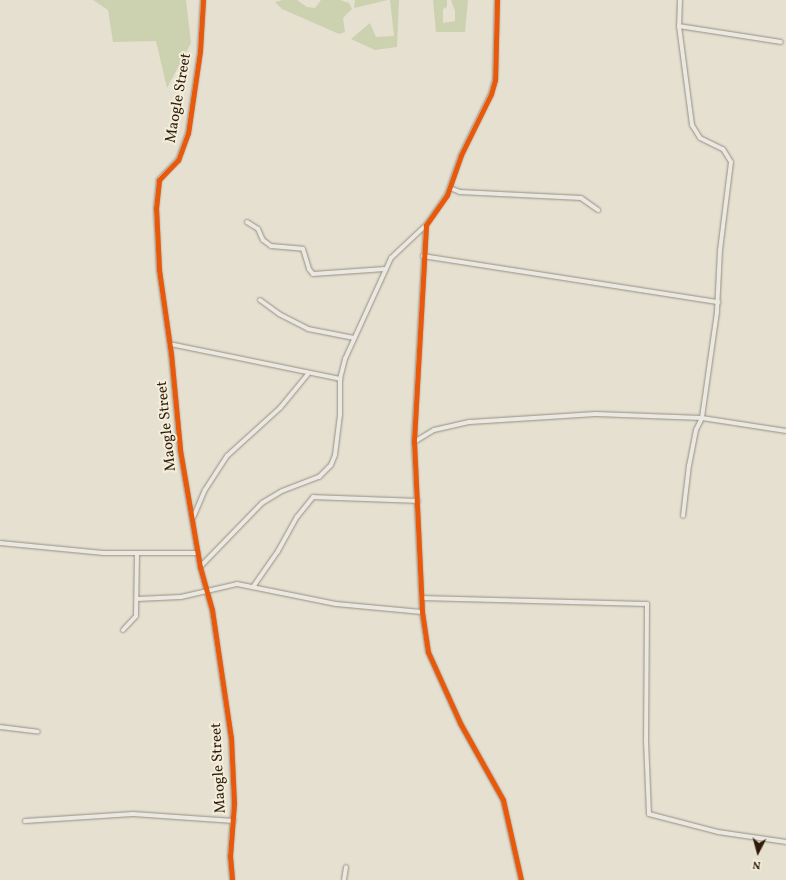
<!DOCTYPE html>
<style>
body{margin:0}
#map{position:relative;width:786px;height:880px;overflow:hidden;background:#e5e0d0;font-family:Vollkorn,serif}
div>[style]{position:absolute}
.green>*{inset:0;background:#ccd1b0}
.roads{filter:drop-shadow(0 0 1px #958f84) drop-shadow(0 0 1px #958f84)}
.street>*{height:4px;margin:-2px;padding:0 2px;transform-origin:2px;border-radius:2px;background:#eae8e0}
.cycleway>*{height:5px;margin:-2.5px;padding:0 2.5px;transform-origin:2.5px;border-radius:2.5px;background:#e8590c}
span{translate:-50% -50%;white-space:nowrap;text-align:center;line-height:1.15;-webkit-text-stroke:4px #f3eedb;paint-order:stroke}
.street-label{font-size:15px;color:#301b0a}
.north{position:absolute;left:738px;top:832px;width:40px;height:40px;-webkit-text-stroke:3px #f3eedb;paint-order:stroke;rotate:186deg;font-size:11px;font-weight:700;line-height:16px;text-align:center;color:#301b0a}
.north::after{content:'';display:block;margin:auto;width:14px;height:18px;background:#301b0a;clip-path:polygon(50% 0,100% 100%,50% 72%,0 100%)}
</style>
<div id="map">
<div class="green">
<div style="clip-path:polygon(93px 0,186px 0,191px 43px,167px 88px,156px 41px,113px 42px,108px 10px)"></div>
<div style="clip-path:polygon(283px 0,297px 0,307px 7px,315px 8px,321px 0,340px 0,349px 3px,352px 9px,343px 18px,345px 32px,339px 34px,282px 9px,275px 2px)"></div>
<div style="clip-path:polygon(355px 0,388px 0,354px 8px)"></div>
<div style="clip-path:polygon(390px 0,399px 0,397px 47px,375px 50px,351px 39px,370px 23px,376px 37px,394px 36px)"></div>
<div style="clip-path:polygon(433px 0,447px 0,447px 7px,443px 9px,443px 23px,455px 21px,455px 11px,451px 0,468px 0,465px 32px,436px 32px)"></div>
</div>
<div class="roads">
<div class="street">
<div style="left:203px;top:0;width:51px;rotate:93.4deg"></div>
<div style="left:200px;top:51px;width:83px;rotate:98.3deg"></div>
<div style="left:188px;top:133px;width:29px;rotate:110deg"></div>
<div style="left:178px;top:160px;width:28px;rotate:134deg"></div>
<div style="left:159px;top:180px;width:28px;rotate:96deg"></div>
<div style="left:156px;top:208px;width:62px;rotate:87.2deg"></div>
<div style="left:159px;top:270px;width:85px;rotate:81.9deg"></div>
<div style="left:171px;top:354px;width:96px;rotate:84.6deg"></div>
<div style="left:180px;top:450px;width:119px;rotate:80.3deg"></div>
<div style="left:200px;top:567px;width:45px;rotate:74.4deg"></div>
<div style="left:212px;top:610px;width:129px;rotate:81.6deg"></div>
<div style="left:231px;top:738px;width:65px;rotate:87.4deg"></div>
<div style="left:234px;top:803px;width:53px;rotate:94.3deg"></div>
<div style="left:230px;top:856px;width:24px;rotate:85deg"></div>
<div style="left:497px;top:0;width:80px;rotate:91.4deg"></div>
<div style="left:495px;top:80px;width:15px;rotate:106deg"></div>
<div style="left:491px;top:94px;width:68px;rotate:116.2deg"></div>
<div style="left:461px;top:155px;width:42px;rotate:109.3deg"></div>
<div style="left:447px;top:195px;width:37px;rotate:125deg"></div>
<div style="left:426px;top:225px;width:217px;rotate:93.2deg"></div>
<div style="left:414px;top:442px;width:170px;rotate:87.3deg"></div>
<div style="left:422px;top:612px;width:40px;rotate:81.5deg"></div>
<div style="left:428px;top:652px;width:78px;rotate:65.7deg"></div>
<div style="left:460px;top:723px;width:88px;rotate:60.8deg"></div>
<div style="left:503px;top:800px;width:82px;rotate:77.3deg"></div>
<div style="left:680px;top:0;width:26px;rotate:92deg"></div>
<div style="left:679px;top:26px;width:100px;rotate:82.5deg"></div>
<div style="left:692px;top:125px;width:15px;rotate:58deg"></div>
<div style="left:700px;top:138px;width:25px;rotate:26deg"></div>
<div style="left:723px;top:149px;width:15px;rotate:58deg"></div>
<div style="left:731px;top:162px;width:89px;rotate:97.1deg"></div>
<div style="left:720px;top:250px;width:62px;rotate:92.8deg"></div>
<div style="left:717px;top:312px;width:107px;rotate:98.1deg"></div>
<div style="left:702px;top:418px;width:13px;rotate:117deg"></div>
<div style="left:696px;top:430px;width:36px;rotate:101deg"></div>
<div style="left:689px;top:465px;width:51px;rotate:96.7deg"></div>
<div style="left:679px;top:26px;width:103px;rotate:8.9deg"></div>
<div style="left:450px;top:188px;width:11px;rotate:22deg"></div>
<div style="left:460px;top:192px;width:121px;rotate:2.8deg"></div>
<div style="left:581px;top:198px;width:21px;rotate:35deg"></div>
<div style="left:247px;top:222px;width:13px;rotate:32deg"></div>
<div style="left:258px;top:229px;width:12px;rotate:66deg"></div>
<div style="left:263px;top:240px;width:10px;rotate:37deg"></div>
<div style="left:271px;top:246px;width:32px;rotate:5deg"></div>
<div style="left:303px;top:249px;width:21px;rotate:73deg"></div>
<div style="left:309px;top:269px;width:6px;rotate:51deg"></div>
<div style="left:313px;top:274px;width:72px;rotate:-4deg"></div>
<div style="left:423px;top:256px;width:299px;rotate:8.9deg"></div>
<div style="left:260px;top:300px;width:24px;rotate:36deg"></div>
<div style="left:279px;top:314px;width:33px;rotate:27deg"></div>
<div style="left:308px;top:329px;width:47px;rotate:11.1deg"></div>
<div style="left:170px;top:344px;width:174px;rotate:11.6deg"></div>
<div style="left:414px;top:442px;width:23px;rotate:-31deg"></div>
<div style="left:434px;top:430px;width:37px;rotate:-13deg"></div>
<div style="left:470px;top:422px;width:126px;rotate:-3.6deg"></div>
<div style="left:596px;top:414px;width:106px;rotate:2.2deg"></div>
<div style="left:702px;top:418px;width:85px;rotate:8.8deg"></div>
<div style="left:193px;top:518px;width:30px;rotate:-67deg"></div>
<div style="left:205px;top:490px;width:40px;rotate:-57.1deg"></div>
<div style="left:227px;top:456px;width:72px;rotate:-42.2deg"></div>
<div style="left:280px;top:408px;width:44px;rotate:-50.5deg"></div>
<div style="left:0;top:543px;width:104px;rotate:5.5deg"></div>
<div style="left:104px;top:553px;width:94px"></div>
<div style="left:200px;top:567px;width:89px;rotate:-45.9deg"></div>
<div style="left:262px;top:503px;width:23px;rotate:-31deg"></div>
<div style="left:282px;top:491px;width:40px;rotate:-21deg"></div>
<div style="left:319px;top:477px;width:17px;rotate:-45deg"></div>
<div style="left:331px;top:465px;width:11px;rotate:-68deg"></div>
<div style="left:335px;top:455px;width:40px;rotate:-82.9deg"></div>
<div style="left:340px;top:415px;width:36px;rotate:-90deg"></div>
<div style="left:340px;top:379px;width:21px;rotate:-76deg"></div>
<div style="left:345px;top:359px;width:111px;rotate:-65.5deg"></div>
<div style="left:391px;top:258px;width:48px;rotate:-43.3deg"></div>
<div style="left:253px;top:587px;width:44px;rotate:-55.2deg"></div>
<div style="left:278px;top:551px;width:39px;rotate:-61deg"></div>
<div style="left:297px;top:517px;width:26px;rotate:-51deg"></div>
<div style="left:313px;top:497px;width:105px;rotate:2.2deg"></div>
<div style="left:421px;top:598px;width:226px;rotate:1.5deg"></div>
<div style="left:647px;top:604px;width:136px;rotate:90.4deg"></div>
<div style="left:646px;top:740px;width:74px;rotate:87.7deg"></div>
<div style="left:649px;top:814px;width:71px;rotate:14.6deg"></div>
<div style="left:718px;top:832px;width:69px;rotate:8.4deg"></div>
<div style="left:137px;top:599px;width:44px;rotate:-2.6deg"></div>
<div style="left:181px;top:597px;width:57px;rotate:-13.1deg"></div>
<div style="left:237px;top:584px;width:101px;rotate:11.4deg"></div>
<div style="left:336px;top:604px;width:86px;rotate:5.3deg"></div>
<div style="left:123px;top:630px;width:19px;rotate:-47deg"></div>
<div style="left:136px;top:616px;width:62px;rotate:-89.1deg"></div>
<div style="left:0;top:727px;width:38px;rotate:7deg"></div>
<div style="left:25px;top:821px;width:108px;rotate:-3.7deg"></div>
<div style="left:133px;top:814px;width:101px;rotate:4deg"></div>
<div style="left:344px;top:880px;width:13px;rotate:-81deg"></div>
</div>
</div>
<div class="cycleway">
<div style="left:203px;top:0;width:51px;rotate:93.4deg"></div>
<div style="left:200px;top:51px;width:83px;rotate:98.3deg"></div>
<div style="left:188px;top:133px;width:29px;rotate:110deg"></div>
<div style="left:178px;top:160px;width:28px;rotate:134deg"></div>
<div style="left:159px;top:180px;width:28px;rotate:96deg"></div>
<div style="left:156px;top:208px;width:62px;rotate:87.2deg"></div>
<div style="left:159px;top:270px;width:85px;rotate:81.9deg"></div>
<div style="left:171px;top:354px;width:96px;rotate:84.6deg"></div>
<div style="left:180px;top:450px;width:119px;rotate:80.3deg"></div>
<div style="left:200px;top:567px;width:45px;rotate:74.4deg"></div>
<div style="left:212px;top:610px;width:129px;rotate:81.6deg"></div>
<div style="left:231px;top:738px;width:65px;rotate:87.4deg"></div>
<div style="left:234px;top:803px;width:53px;rotate:94.3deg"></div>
<div style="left:230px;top:856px;width:24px;rotate:85deg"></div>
<div style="left:497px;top:0;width:80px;rotate:91.4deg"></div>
<div style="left:495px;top:80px;width:15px;rotate:106deg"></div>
<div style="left:491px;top:94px;width:68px;rotate:116.2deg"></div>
<div style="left:461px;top:155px;width:42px;rotate:109.3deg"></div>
<div style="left:447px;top:195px;width:37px;rotate:125deg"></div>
<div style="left:426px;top:225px;width:217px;rotate:93.2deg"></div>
<div style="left:414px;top:442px;width:170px;rotate:87.3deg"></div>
<div style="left:422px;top:612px;width:40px;rotate:81.5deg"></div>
<div style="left:428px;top:652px;width:78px;rotate:65.7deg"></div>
<div style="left:460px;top:723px;width:88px;rotate:60.8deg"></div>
<div style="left:503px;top:800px;width:82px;rotate:77.3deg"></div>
</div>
<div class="street-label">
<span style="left:179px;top:98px;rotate:-80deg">Maogle Street</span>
<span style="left:167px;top:426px;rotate:-96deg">Maogle Street</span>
<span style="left:219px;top:768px;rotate:-93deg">Maogle Street</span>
</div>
<div class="north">N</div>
</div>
